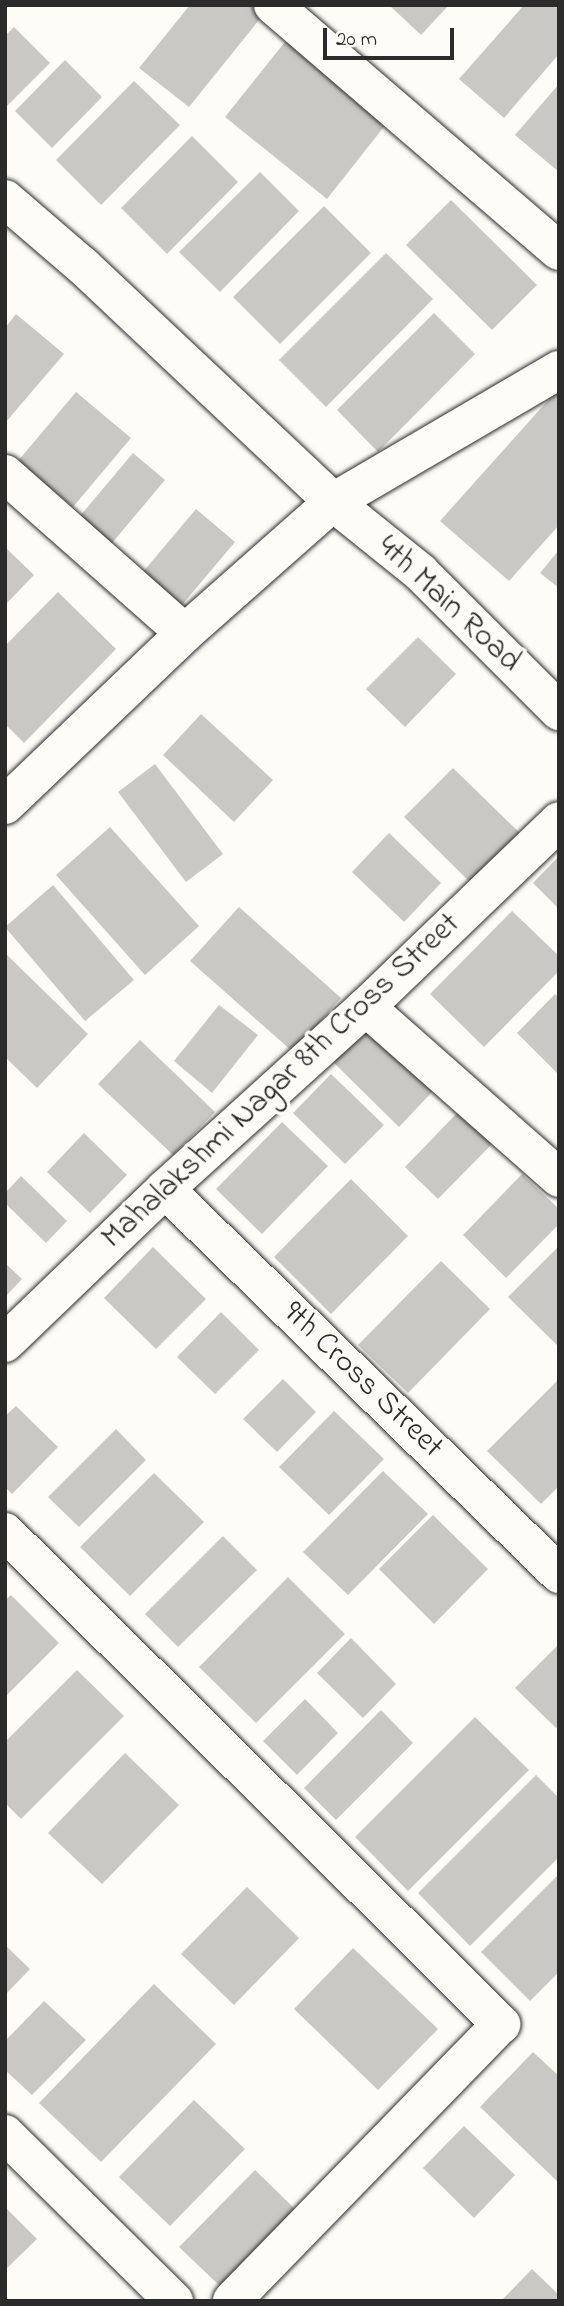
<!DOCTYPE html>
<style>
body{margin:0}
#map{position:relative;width:564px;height:2306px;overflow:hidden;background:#fdfcf7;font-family:"Indie Flower",sans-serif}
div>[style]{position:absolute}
.building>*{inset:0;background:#c9c8c4}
.roads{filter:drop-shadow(0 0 2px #2b2b2b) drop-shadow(0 0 2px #2b2b2b)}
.minor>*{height:38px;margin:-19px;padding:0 19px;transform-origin:19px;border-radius:19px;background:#fdfcf7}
span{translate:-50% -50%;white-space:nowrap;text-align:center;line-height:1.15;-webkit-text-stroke:7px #fdfcf7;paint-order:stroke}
.street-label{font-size:32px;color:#2b2b2b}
.frame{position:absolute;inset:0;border:7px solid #2b2b2b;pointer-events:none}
.scale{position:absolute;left:323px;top:28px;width:131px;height:32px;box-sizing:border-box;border:4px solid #2b2b2b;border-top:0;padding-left:9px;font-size:21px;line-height:24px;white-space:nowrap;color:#2b2b2b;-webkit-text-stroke:5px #fdfcf7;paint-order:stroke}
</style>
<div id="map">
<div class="building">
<div style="clip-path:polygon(190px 5px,261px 5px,267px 10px,189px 107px,139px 68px)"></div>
<div style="clip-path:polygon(389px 5px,449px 5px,421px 35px)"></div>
<div style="clip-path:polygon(524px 5px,559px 5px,559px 54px,504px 118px,459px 79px)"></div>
<div style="clip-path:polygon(14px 27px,50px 63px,5px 108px,5px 36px)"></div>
<div style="clip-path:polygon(292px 33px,394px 114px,327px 199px,225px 117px)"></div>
<div style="clip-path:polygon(65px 60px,102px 97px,52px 148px,15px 111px)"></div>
<div style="clip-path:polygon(134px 81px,180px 125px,101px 205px,56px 160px)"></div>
<div style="clip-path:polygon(559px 84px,559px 172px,515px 135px)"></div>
<div style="clip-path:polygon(192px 136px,238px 182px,167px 254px,121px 208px)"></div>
<div style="clip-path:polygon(260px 172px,299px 211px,220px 292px,179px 252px)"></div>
<div style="clip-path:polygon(451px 200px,537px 285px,492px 330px,406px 245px)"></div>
<div style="clip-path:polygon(324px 206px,371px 253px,280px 344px,233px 297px)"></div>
<div style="clip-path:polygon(386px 253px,433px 299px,326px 407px,279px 360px)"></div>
<div style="clip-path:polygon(434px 313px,475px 354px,378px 452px,337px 410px)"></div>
<div style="clip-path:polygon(16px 314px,64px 354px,5px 423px,5px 328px)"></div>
<div style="clip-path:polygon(559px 388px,559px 525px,509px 581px,440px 521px)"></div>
<div style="clip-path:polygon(76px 392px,131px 438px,73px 507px,18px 461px)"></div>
<div style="clip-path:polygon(133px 453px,165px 480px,107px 549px,75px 522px)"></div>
<div style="clip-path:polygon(196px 509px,235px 542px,176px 612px,137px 579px)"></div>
<div style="clip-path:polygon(5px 547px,34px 575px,5px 605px)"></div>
<div style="clip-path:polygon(559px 550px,559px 588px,540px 573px)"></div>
<div style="clip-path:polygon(58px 592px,116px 649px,24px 743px,5px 724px,5px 646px)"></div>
<div style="clip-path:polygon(418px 637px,456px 674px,405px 727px,366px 689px)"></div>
<div style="clip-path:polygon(201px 714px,273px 780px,234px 822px,163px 755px)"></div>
<div style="clip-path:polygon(155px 764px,223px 854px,186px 882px,118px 792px)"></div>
<div style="clip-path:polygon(453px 768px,526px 839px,477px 889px,404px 817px)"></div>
<div style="clip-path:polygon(110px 827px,199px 926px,145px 975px,56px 875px)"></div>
<div style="clip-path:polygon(389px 833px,441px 883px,404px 922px,352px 872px)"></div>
<div style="clip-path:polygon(559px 856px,559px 909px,533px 883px)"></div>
<div style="clip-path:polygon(53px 885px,134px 980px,85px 1021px,5px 927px)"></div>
<div style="clip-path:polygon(239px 907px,341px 998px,293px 1052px,190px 961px)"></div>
<div style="clip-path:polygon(512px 911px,559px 956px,559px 971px,484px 1047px,430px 994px)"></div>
<div style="clip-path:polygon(5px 953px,88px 1034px,37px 1088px,5px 1057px)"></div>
<div style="clip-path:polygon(555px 994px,559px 998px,557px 1073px,517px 1033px)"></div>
<div style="clip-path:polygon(219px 1005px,258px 1035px,212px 1093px,174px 1061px)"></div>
<div style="clip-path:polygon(366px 1023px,434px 1090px,399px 1127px,330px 1059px)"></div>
<div style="clip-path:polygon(140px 1040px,215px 1112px,173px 1155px,98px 1084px)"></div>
<div style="clip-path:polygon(331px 1074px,384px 1125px,345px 1164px,293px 1113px)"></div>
<div style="clip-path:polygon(460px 1110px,493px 1143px,438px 1199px,405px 1167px)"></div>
<div style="clip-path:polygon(282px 1122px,328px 1166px,262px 1234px,216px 1189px)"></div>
<div style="clip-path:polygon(84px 1133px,127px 1175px,90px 1213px,47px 1172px)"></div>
<div style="clip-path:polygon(522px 1174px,559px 1209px,559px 1224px,506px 1278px,463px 1235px)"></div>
<div style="clip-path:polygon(21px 1176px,67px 1221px,46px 1243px,5px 1203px,5px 1193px)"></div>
<div style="clip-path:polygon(351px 1179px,408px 1236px,331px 1314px,274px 1257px)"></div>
<div style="clip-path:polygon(559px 1246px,559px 1347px,508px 1297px)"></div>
<div style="clip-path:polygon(153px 1247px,206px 1299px,156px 1349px,104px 1298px)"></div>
<div style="clip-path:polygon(441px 1261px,490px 1309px,408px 1393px,358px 1345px)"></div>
<div style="clip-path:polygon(5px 1263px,22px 1279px,5px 1297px)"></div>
<div style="clip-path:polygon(221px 1312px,259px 1350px,215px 1394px,177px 1357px)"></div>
<div style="clip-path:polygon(283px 1379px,316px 1412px,277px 1452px,243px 1419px)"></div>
<div style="clip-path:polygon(557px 1381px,559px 1486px,541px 1504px,487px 1451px)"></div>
<div style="clip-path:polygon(16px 1406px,58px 1447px,12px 1494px,5px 1487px,5px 1416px)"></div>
<div style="clip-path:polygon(334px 1411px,384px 1459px,329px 1515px,279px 1467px)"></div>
<div style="clip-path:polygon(116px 1429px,146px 1460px,79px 1527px,48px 1497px)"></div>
<div style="clip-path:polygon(383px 1471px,428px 1514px,348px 1595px,303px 1552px)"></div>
<div style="clip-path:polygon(154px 1473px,204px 1522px,130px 1596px,80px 1547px)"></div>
<div style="clip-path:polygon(433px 1515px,488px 1569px,434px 1624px,379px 1569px)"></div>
<div style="clip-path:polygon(223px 1536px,257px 1570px,178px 1647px,145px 1614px)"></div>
<div style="clip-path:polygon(288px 1577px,345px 1634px,256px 1723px,199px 1667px)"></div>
<div style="clip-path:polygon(11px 1595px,59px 1643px,5px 1697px,5px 1600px)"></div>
<div style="clip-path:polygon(351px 1638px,396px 1684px,363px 1718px,317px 1673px)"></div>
<div style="clip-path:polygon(559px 1644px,559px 1725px,556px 1728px,515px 1688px)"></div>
<div style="clip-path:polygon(77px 1670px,124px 1716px,21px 1819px,5px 1803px,5px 1742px)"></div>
<div style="clip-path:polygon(305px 1699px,338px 1733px,297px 1775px,263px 1741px)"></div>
<div style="clip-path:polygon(381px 1710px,413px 1743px,336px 1820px,304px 1788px)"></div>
<div style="clip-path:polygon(475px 1717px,529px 1770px,408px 1891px,355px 1837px)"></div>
<div style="clip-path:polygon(125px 1753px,179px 1805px,102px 1884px,48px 1833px)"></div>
<div style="clip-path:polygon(536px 1775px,559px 1798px,559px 1857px,470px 1946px,418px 1893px)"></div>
<div style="clip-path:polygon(559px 1874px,559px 1972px,530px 2001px,481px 1952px)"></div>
<div style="clip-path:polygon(247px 1887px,299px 1938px,234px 2005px,181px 1954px)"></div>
<div style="clip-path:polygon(5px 1945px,30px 1969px,5px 1995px)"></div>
<div style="clip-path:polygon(353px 1948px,438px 2029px,378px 2090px,294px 2009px)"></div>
<div style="clip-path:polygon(154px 1984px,216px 2044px,101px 2162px,39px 2103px)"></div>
<div style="clip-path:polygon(44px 2001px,86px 2040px,32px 2095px,5px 2070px,5px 2041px)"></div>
<div style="clip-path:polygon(533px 2052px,559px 2076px,559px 2183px,480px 2107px)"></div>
<div style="clip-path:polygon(194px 2100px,245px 2149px,170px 2226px,119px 2177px)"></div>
<div style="clip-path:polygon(464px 2126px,515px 2175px,474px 2218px,423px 2168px)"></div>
<div style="clip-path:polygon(255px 2170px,297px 2211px,222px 2288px,179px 2247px)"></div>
<div style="clip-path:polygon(5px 2207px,37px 2239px,5px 2270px)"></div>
<div style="clip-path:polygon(532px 2269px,559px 2295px,559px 2301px,501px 2301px)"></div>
</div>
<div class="roads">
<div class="minor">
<div style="left:273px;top:5px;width:377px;rotate:40.7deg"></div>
<div style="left:5px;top:199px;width:103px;rotate:40.7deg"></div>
<div style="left:83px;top:266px;width:344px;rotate:43.3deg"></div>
<div style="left:333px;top:502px;width:112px;rotate:38.8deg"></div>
<div style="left:420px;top:572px;width:197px;rotate:45deg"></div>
<div style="left:5px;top:474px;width:240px;rotate:41.5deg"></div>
<div style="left:5px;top:805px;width:249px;rotate:-43.7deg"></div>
<div style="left:185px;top:633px;width:198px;rotate:-41.5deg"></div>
<div style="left:333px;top:502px;width:262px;rotate:-30.3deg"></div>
<div style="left:366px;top:1007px;width:258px;rotate:41.5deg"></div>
<div style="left:165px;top:1189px;width:551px;rotate:44.34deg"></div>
<div style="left:5px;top:1343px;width:222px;rotate:-43.9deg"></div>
<div style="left:165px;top:1189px;width:271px;rotate:-42.2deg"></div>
<div style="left:366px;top:1007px;width:268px;rotate:-43.9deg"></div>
<div style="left:5px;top:1532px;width:699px;rotate:44.77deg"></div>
<div style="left:501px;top:2024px;width:386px;rotate:134.2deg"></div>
<div style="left:5px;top:2134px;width:238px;rotate:44.7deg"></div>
</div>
</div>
<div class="street-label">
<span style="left:448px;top:605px;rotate:43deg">4th Main Road</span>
<span style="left:282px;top:1082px;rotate:-43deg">Mahalakshmi Nagar 8th Cross Street</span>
<span style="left:362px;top:1381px;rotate:44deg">9th Cross Street</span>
</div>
<div class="frame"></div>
<div class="scale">20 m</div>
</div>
